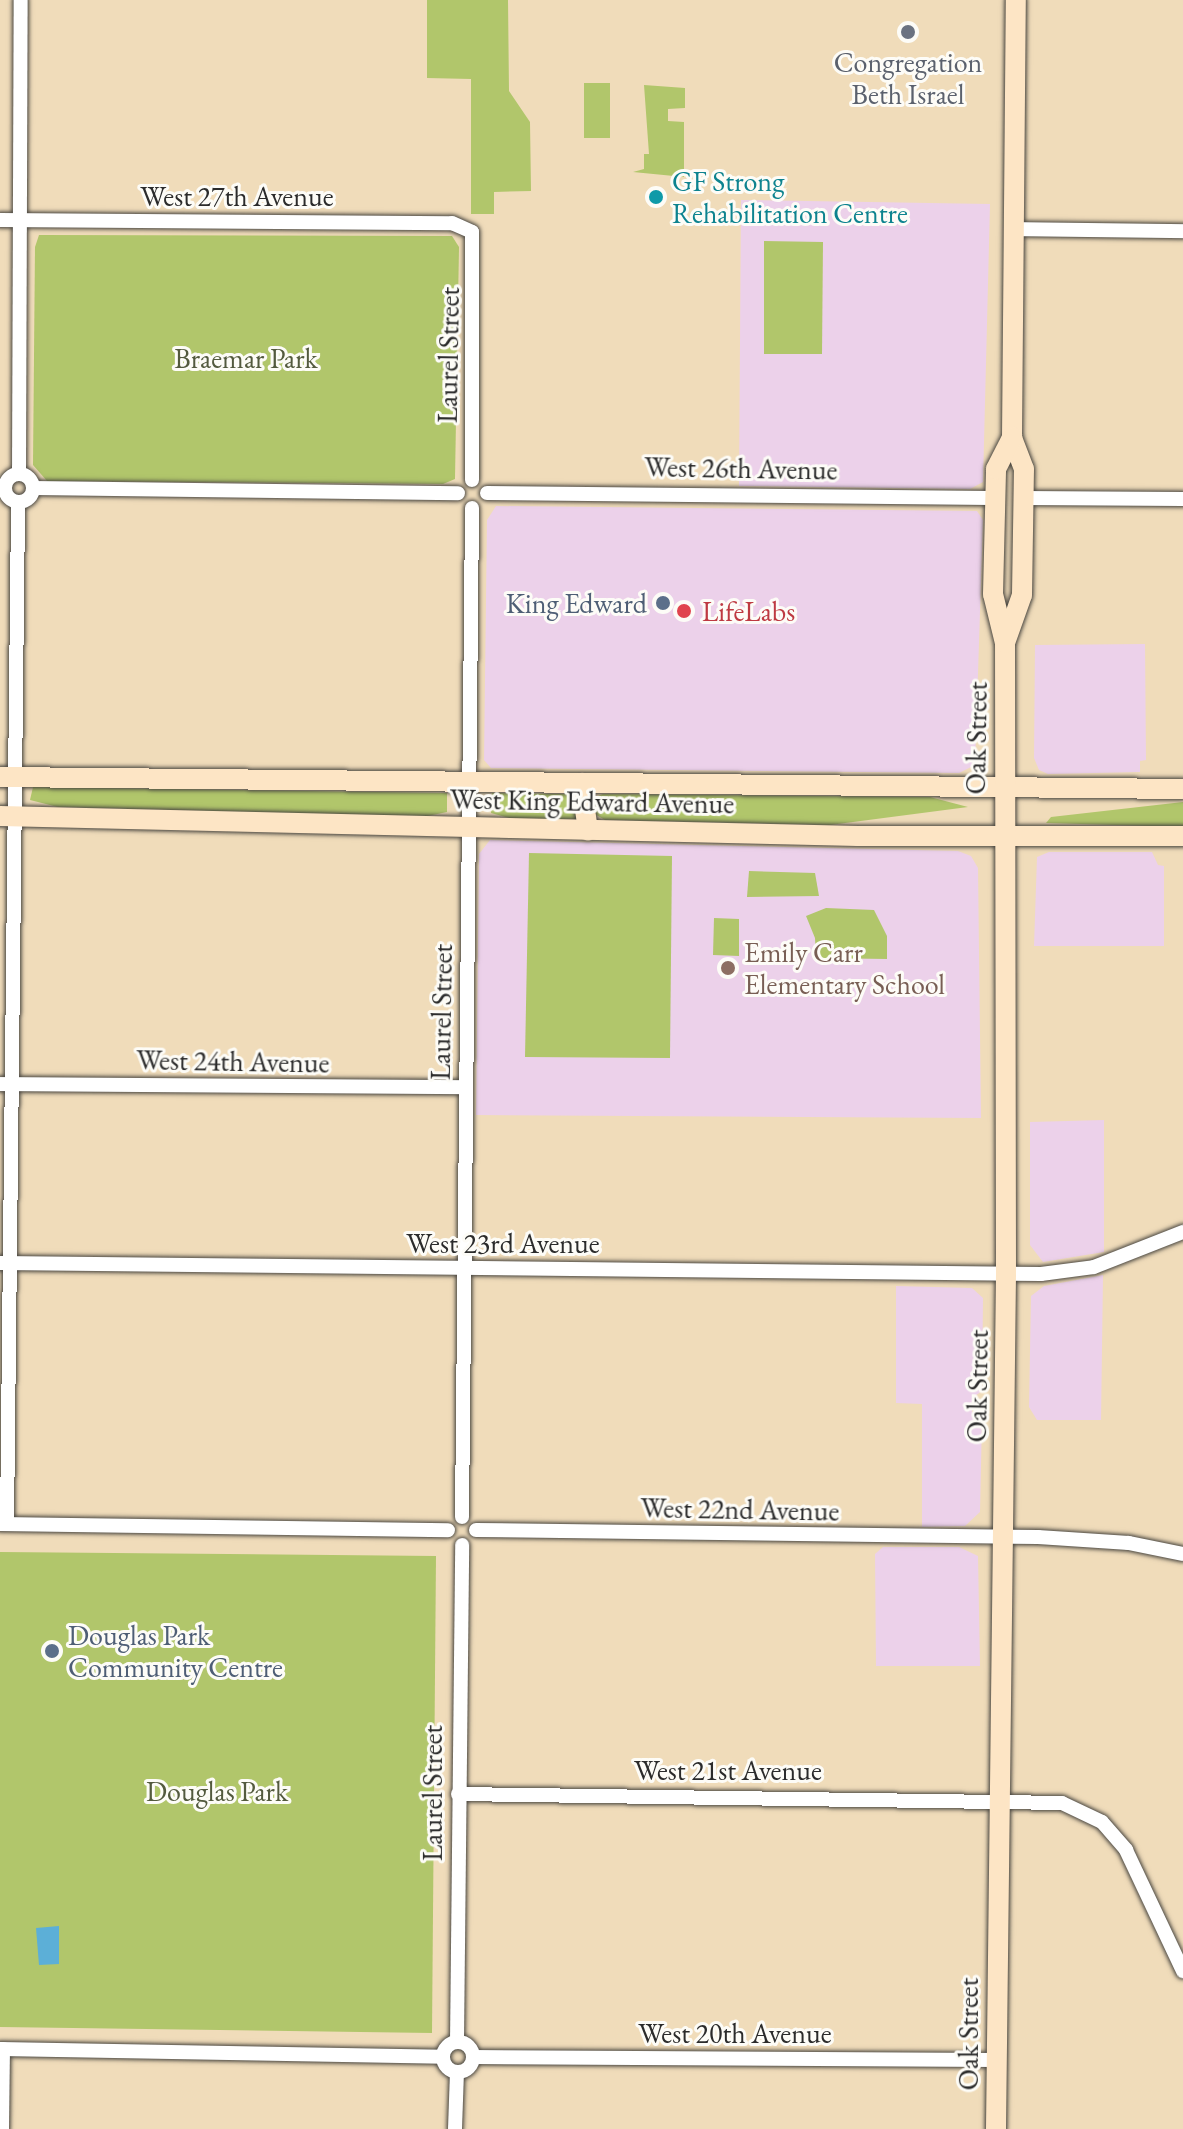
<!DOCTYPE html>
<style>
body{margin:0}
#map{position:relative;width:1183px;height:2129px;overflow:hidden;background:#f0dcba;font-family:"EB Garamond",serif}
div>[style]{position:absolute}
.built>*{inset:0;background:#ecd1ea}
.green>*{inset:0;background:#b1c66b}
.water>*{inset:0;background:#5cafd7}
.roads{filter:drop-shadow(0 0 2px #494640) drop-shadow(0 0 2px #494640)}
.minor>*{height:14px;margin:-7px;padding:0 7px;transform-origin:7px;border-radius:7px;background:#fff}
.minor>.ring{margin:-7px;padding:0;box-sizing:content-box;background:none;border:14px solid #fff;border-radius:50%}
.secondary>*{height:20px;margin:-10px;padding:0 10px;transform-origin:10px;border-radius:10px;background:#fde5c5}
.dots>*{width:22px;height:22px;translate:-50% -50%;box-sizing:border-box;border:4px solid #fdfcf7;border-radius:50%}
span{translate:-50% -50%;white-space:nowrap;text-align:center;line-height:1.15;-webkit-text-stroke:6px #fdfcf7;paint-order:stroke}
.worship-label{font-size:28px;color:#5b616d}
.culture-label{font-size:28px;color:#0d838f}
.left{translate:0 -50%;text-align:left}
.street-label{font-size:28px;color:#2b2b2b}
.park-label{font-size:28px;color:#535a3e}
.service-label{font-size:28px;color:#4e5e75}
.right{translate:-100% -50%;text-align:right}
.health-label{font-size:28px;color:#be3a42}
.education-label{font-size:28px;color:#785e54}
</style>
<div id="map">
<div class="built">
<div style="clip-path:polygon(741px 200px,990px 204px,983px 482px,970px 489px,739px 486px)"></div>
<div style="clip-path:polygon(496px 506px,977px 511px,983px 520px,975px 765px,959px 773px,491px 768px,484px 760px,487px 520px)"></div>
<div style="clip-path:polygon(1145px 644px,1146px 760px,1140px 761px,1140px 772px,1048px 774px,1039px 770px,1034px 758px,1035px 645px)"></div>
<div style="clip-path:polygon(490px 840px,958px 851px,971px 856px,978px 868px,981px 1118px,476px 1115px,479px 854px)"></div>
<div style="clip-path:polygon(1152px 852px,1158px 865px,1164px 866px,1164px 946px,1034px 946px,1037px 857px,1049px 852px)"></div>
<div style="clip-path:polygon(1104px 1120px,1104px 1252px,1043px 1262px,1030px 1245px,1030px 1122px)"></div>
<div style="clip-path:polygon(1103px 1275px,1101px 1420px,1037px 1420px,1029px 1407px,1031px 1296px,1044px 1286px)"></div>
<div style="clip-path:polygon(896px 1286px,972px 1288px,983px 1298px,982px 1391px,972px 1398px,972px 1412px,982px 1420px,980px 1512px,965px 1526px,922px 1527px,922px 1404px,896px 1403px)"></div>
<div style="clip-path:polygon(883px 1547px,959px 1547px,978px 1556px,980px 1666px,876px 1666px,875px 1554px)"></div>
</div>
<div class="green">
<div style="clip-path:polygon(427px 0,508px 0,509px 91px,530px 122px,531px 191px,494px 192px,494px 214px,471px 214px,471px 79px,427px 78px)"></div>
<div style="clip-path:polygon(584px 83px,610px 83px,610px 138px,584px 138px)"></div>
<div style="clip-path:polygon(644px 85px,685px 88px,685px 108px,668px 109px,668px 121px,684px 122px,684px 177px,633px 172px,644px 169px,644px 154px,649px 154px)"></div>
<div style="clip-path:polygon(39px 235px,452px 236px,459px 247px,455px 479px,443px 484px,47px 481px,33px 465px,35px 247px)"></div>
<div style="clip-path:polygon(764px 241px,823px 242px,822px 354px,764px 354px)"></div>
<div style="clip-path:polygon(33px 787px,447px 793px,447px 812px,423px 817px,58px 807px,30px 800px)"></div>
<div style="clip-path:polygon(492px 793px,569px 794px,577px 819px,513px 819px,491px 813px)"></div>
<div style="clip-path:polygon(603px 794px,930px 797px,968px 807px,830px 825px,605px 820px,593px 813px,593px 798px)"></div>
<div style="clip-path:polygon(1183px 802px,1183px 827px,1046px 823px,1051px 817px)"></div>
<div style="clip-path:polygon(529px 853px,672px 856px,670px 1058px,525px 1057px)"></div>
<div style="clip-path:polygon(749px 871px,815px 873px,819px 896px,747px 897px)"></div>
<div style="clip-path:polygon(826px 908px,874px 910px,887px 936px,887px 959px,816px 958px,815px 938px,806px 916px)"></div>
<div style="clip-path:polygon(714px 918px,739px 919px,739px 956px,713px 955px)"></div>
<div style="clip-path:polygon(0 1552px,436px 1556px,432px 2033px,0 2027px)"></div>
</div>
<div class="water">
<div style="clip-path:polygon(59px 1926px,59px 1964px,39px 1965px,36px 1928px)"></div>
</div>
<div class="roads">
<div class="minor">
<div style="left:0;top:220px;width:452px;rotate:0.4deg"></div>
<div style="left:452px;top:223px;width:22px;rotate:24deg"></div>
<div style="left:472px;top:232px;width:248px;rotate:90deg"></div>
<div style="left:1013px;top:229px;width:170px;rotate:0.7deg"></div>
<div style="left:19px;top:474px;width:474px;rotate:-89.8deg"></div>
<div class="ring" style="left:5px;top:474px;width:14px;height:14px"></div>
<div style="left:33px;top:488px;width:425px;rotate:0.7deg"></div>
<div style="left:487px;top:493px;width:507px;rotate:0.57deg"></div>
<div style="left:1023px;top:498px;width:160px;rotate:0.4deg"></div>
<div style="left:0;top:1084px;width:466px;rotate:0.4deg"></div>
<div style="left:0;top:1263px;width:1041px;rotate:0.61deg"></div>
<div style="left:1041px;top:1274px;width:53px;rotate:-7.5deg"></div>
<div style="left:1094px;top:1267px;width:96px;rotate:-21.5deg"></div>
<div style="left:462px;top:1517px;width:1009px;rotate:-89.43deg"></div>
<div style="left:0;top:1524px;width:448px;rotate:0.8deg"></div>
<div style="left:7px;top:1524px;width:1022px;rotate:-89.38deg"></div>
<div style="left:476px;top:1530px;width:562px;rotate:0.71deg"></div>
<div style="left:1038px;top:1537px;width:91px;rotate:3.8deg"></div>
<div style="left:1129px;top:1543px;width:55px;rotate:11.5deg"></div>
<div style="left:458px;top:1794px;width:604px;rotate:0.85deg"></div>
<div style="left:1062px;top:1803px;width:44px;rotate:25.4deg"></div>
<div style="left:1102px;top:1822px;width:37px;rotate:49deg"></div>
<div style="left:1126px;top:1850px;width:134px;rotate:64.8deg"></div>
<div class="ring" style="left:443px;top:2042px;width:16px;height:16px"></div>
<div style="left:457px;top:2042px;width:497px;rotate:-89.4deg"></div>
<div style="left:0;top:2049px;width:443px;rotate:1deg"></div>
<div style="left:473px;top:2057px;width:523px;rotate:0.33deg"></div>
<div style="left:2px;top:2129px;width:80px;rotate:-89.3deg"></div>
<div style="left:455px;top:2129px;width:56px;rotate:-88deg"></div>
</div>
<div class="secondary">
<div style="left:1005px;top:643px;width:51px;rotate:-70.5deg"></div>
<div style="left:1022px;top:595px;width:126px;rotate:-89.1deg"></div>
<div style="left:1024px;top:469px;width:34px;rotate:-111deg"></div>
<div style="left:1012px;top:437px;width:437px;rotate:-89.5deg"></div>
<div style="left:0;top:777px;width:1183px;rotate:0.58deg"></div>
<div style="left:581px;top:783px;width:48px;rotate:81.5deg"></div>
<div style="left:0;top:816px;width:858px;rotate:1.34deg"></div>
<div style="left:858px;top:836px;width:325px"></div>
<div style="left:996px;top:2129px;width:855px;rotate:-89.33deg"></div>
<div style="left:1006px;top:1274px;width:631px;rotate:-90.09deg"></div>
<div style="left:1005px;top:643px;width:50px;rotate:-103.8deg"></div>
<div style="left:993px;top:594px;width:125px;rotate:-88.6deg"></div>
<div style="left:996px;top:469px;width:36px;rotate:-63deg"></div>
</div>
</div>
<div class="dots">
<div style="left:908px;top:32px;background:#6b7280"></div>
<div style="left:656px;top:197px;background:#0f9aa8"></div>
<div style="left:663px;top:603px;background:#5c6f8a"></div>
<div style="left:684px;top:611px;background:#e0444e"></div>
<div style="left:728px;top:968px;background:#8d6e63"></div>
<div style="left:52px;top:1651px;background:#5c6f8a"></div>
</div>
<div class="worship-label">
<span style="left:908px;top:78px">Congregation<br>Beth Israel</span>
</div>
<div class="culture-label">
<span class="left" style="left:672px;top:197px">GF Strong<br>Rehabilitation Centre</span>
</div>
<div class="street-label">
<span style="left:237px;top:196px">West 27th Avenue</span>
<span style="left:448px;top:355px;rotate:-89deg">Laurel Street</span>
<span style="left:741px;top:468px;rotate:1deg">West 26th Avenue</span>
<span style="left:976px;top:738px;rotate:-89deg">Oak Street</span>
<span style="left:592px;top:801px;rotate:1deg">West King Edward Avenue</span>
<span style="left:441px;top:1012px;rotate:-89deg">Laurel Street</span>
<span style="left:233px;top:1061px;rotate:1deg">West 24th Avenue</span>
<span style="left:503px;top:1243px">West 23rd Avenue</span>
<span style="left:977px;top:1386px;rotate:-89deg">Oak Street</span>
<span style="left:740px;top:1509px;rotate:1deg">West 22nd Avenue</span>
<span style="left:728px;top:1770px">West 21st Avenue</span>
<span style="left:432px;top:1793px;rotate:-90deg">Laurel Street</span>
<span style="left:735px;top:2033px">West 20th Avenue</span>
<span style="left:968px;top:2034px;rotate:-90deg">Oak Street</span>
</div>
<div class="park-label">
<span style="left:246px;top:358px">Braemar Park</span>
<span style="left:217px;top:1791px">Douglas Park</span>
</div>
<div class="service-label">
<span class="right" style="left:647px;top:603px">King Edward</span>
<span class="left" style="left:68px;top:1651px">Douglas Park<br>Community Centre</span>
</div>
<div class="health-label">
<span class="left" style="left:702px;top:611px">LifeLabs</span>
</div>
<div class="education-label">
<span class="left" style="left:744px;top:968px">Emily Carr<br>Elementary School</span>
</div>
</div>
